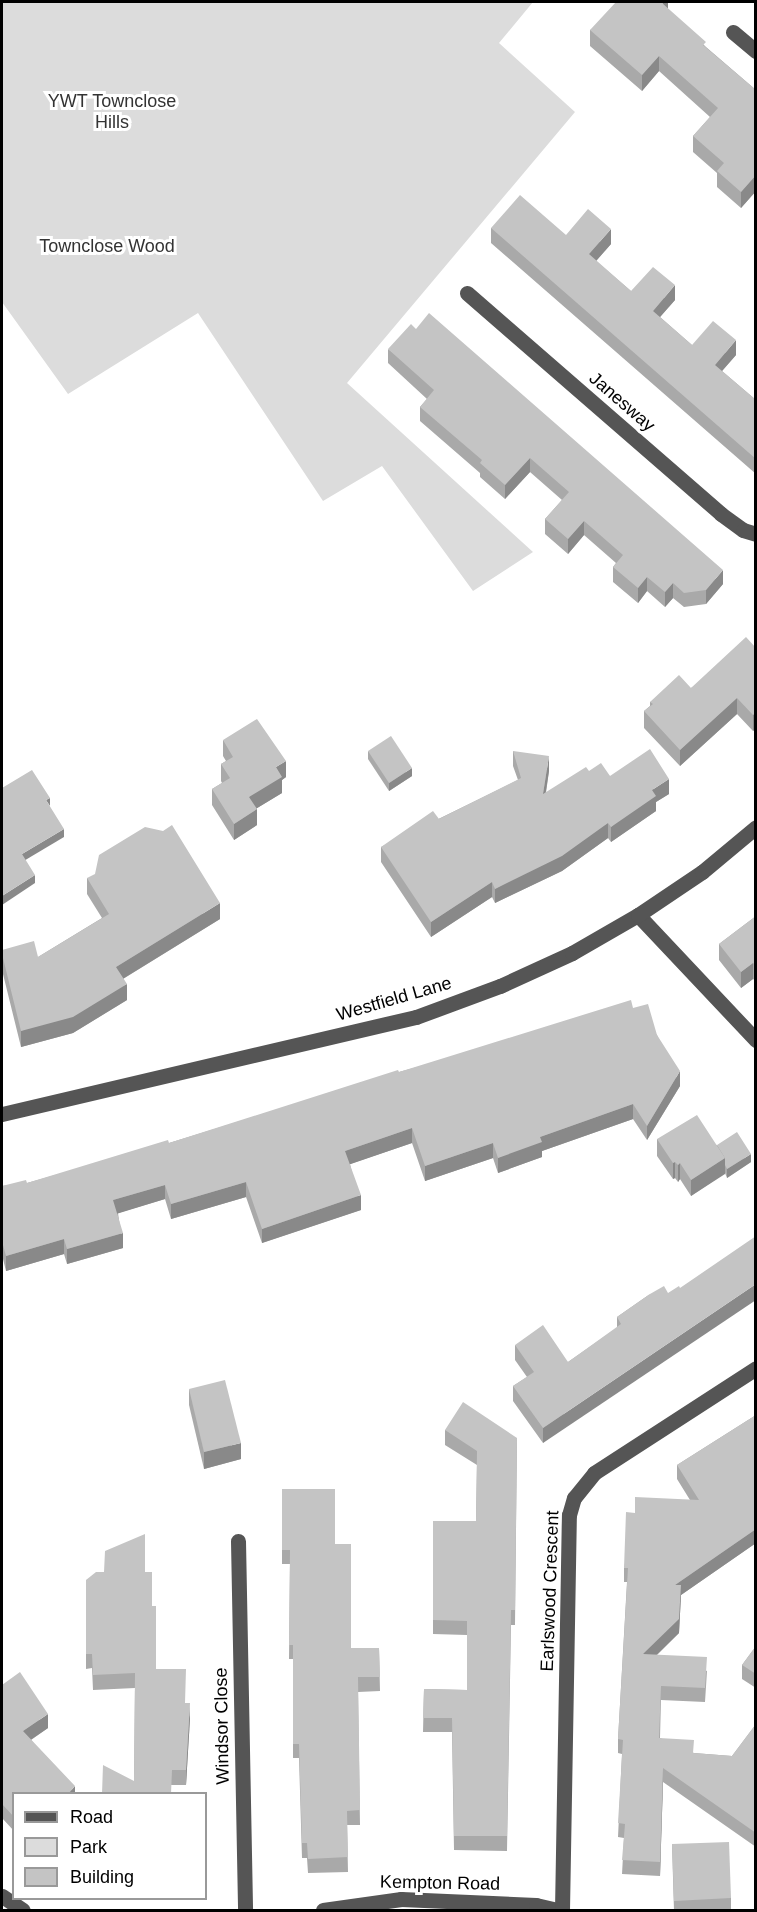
<!DOCTYPE html>
<style>
body{margin:0}
#map{position:relative;width:757px;height:1912px;overflow:hidden;background:#fff;font-family:Arial,sans-serif}
div>[style]{position:absolute}
.green>*{inset:0;background:#dcdcdc}
.minor>*{height:15px;margin:-7.5px;padding:0 7.5px;transform-origin:7.5px;border-radius:7.5px;background:#555}
.wall>*{inset:0;background:#a9a9a9}
.shaded-wall>*{inset:0;background:#898989}
.building>*{inset:0;background:#c4c4c4}
span{translate:-50% -50%;white-space:nowrap;text-align:center;line-height:1.15;-webkit-text-stroke:6px #fff;paint-order:stroke}
.park-label{font-size:18px;color:#333}
.street-label{font-size:18px;color:#000}
.frame{position:absolute;inset:0;border:3px solid #000;pointer-events:none}
.legend{position:absolute;left:12px;top:1792px;width:195px;height:108px;box-sizing:border-box;background:#fff;border:2px solid #999;margin:0;padding:8px 10px;list-style:none;font-size:18px;color:#000}
.legend li{display:flex;align-items:center;gap:12px;height:30px}
.legend b{width:30px;border:2px solid #999}
</style>
<div id="map">
<div class="green">
<div style="clip-path:polygon(2px 2px,533px 2px,499px 43px,575px 112px,347px 383px,533px 552px,473px 591px,382px 466px,323px 501px,198px 313px,68px 394px,2px 302px)"></div>
</div>
<div class="minor">
<div style="left:733px;top:32px;width:30px;rotate:40deg"></div>
<div style="left:467px;top:293px;width:337px;rotate:41deg"></div>
<div style="left:721px;top:514px;width:27px;rotate:36deg"></div>
<div style="left:743px;top:530px;width:14px;rotate:17deg"></div>
<div style="left:638px;top:915px;width:172px;rotate:46.7deg"></div>
<div style="left:2px;top:1114px;width:425px;rotate:-13.2deg"></div>
<div style="left:416px;top:1017px;width:90px;rotate:-20.3deg"></div>
<div style="left:500px;top:986px;width:79px;rotate:-24.6deg"></div>
<div style="left:572px;top:953px;width:76px;rotate:-29.9deg"></div>
<div style="left:638px;top:915px;width:77px;rotate:-33.9deg"></div>
<div style="left:702px;top:872px;width:70px;rotate:-39.8deg"></div>
<div style="left:238px;top:1541px;width:369px;rotate:88.9deg"></div>
<div style="left:2px;top:1896px;width:25px;rotate:34deg"></div>
<div style="left:323px;top:1910px;width:79px;rotate:-8deg"></div>
<div style="left:401px;top:1899px;width:135px;rotate:2.5deg"></div>
<div style="left:536px;top:1905px;width:22px;rotate:13deg"></div>
<div style="left:562px;top:1910px;width:395px;rotate:-89deg"></div>
<div style="left:569px;top:1515px;width:18px;rotate:-74deg"></div>
<div style="left:574px;top:1498px;width:32px;rotate:-51deg"></div>
<div style="left:594px;top:1473px;width:193px;rotate:-32.9deg"></div>
</div>
<div class="wall">
<div style="clip-path:polygon(668px 2px,668px 9px,706px 47px,756px 90px,756px 191px,741px 208px,717px 187px,717px 173px,693px 152px,693px 136px,710px 117px,659px 71px,642px 91px,590px 46px,590px 30px)"></div>
<div style="clip-path:polygon(491px 228px,566px 235px,611px 244px,596px 261px,631px 291px,675px 300px,660px 317px,692px 345px,736px 355px,722px 371px,756px 400px,756px 474px,491px 243px)"></div>
<div style="clip-path:polygon(388px 349px,723px 584px,706px 604px,684px 607px,673px 598px,665px 607px,647px 591px,638px 603px,613px 582px,613px 567px,616px 563px,584px 535px,568px 554px,545px 534px,545px 519px,562px 500px,530px 472px,505px 499px,480px 477px,480px 473px,420px 421px,420px 407px,427px 399px,388px 363px)"></div>
<div style="clip-path:polygon(756px 648px,756px 728px,753px 731px,737px 714px,680px 766px,644px 728px,644px 711px,650px 706px,650px 702px,691px 688px)"></div>
<div style="clip-path:polygon(223px 740px,286px 777px,282px 780px,282px 793px,257px 808px,257px 825px,234px 840px,212px 805px,212px 789px,222px 783px,221px 781px,221px 764px,226px 761px,223px 756px)"></div>
<div style="clip-path:polygon(368px 751px,412px 776px,389px 791px,368px 759px)"></div>
<div style="clip-path:polygon(513px 751px,549px 771px,546px 793px,589px 771px,610px 776px,669px 794px,656px 802px,656px 811px,611px 842px,608px 838px,562px 871px,495px 903px,492px 897px,431px 937px,381px 862px,381px 847px,518px 780px,513px 766px)"></div>
<div style="clip-path:polygon(87px 878px,220px 919px,123px 979px,127px 1000px,73px 1033px,21px 1047px,2px 970px,2px 950px,38px 957px,102px 918px,87px 894px)"></div>
<div style="clip-path:polygon(756px 916px,756px 981px,753px 979px,741px 988px,719px 960px,719px 944px)"></div>
<div style="clip-path:polygon(633px 1008px,657px 1035px,680px 1086px,647px 1140px,633px 1119px,542px 1151px,542px 1157px,498px 1173px,493px 1158px,425px 1181px,412px 1143px,350px 1164px,361px 1210px,262px 1243px,246px 1197px,171px 1219px,165px 1199px,118px 1213px,123px 1248px,67px 1264px,64px 1254px,6px 1271px,3px 1259px,2px 1260px,2px 1186px,27px 1183px,169px 1143px,399px 1072px)"></div>
<div style="clip-path:polygon(657px 1139px,717px 1145px,751px 1162px,727px 1178px,725px 1173px,691px 1196px,680px 1179px,678px 1182px,675px 1178px,673px 1179px,657px 1156px)"></div>
<div style="clip-path:polygon(650px 1294px,543px 1443px,513px 1401px,513px 1386px,527px 1377px,515px 1360px,515px 1345px,568px 1362px,617px 1328px,617px 1317px)"></div>
<div style="clip-path:polygon(189px 1389px,241px 1459px,204px 1469px,189px 1405px)"></div>
<div style="clip-path:polygon(756px 1415px,756px 1543px,681px 1595px,679px 1633px,657px 1655px,707px 1671px,705px 1702px,661px 1700px,660px 1738px,694px 1753px,732px 1756px,756px 1724px,756px 1847px,663px 1782px,660px 1876px,622px 1874px,624px 1838px,618px 1837px,622px 1754px,618px 1753px,618px 1739px,627px 1582px,624px 1582px,624px 1568px,635px 1513px,690px 1500px,677px 1479px,677px 1465px)"></div>
<div style="clip-path:polygon(445px 1430px,517px 1438px,515px 1625px,511px 1625px,507px 1851px,454px 1850px,452px 1732px,423px 1732px,424px 1689px,467px 1690px,467px 1635px,433px 1634px,433px 1521px,476px 1521px,477px 1465px,445px 1445px)"></div>
<div style="clip-path:polygon(282px 1489px,335px 1544px,351px 1648px,379px 1648px,380px 1691px,358px 1692px,360px 1825px,347px 1825px,348px 1872px,308px 1873px,307px 1858px,302px 1858px,299px 1758px,293px 1758px,293px 1659px,289px 1659px,290px 1564px,282px 1564px)"></div>
<div style="clip-path:polygon(145px 1572px,152px 1606px,156px 1669px,185px 1703px,190px 1718px,186px 1785px,172px 1785px,134px 1781px,135px 1688px,93px 1690px,92px 1668px,86px 1669px,86px 1580px)"></div>
<div style="clip-path:polygon(756px 1646px,756px 1688px,742px 1679px,742px 1665px)"></div>
<div style="clip-path:polygon(2px 1685px,48px 1728px,31px 1740px,75px 1794px,14px 1794px,14px 1831px,2px 1818px)"></div>
<div style="clip-path:polygon(672px 1844px,731px 1898px,731px 1911px,674px 1911px)"></div>
</div>
<div class="shaded-wall">
<div style="clip-path:polygon(663px 2px,668px 2px,668px 11px,662px 3px)"></div>
<div style="clip-path:polygon(659px 56px,659px 71px,642px 91px,642px 75px)"></div>
<div style="clip-path:polygon(756px 175px,756px 191px,741px 208px,741px 192px)"></div>
<div style="clip-path:polygon(611px 229px,611px 244px,589px 269px,589px 254px)"></div>
<div style="clip-path:polygon(675px 285px,675px 300px,653px 325px,653px 311px)"></div>
<div style="clip-path:polygon(736px 340px,736px 355px,715px 379px,715px 365px)"></div>
<div style="clip-path:polygon(530px 458px,530px 472px,505px 499px,505px 485px)"></div>
<div style="clip-path:polygon(584px 521px,584px 535px,568px 554px,568px 539px)"></div>
<div style="clip-path:polygon(723px 570px,723px 584px,706px 604px,706px 590px)"></div>
<div style="clip-path:polygon(647px 577px,647px 591px,638px 603px,638px 588px)"></div>
<div style="clip-path:polygon(673px 583px,673px 598px,665px 607px,665px 592px)"></div>
<div style="clip-path:polygon(737px 698px,737px 714px,680px 766px,680px 750px)"></div>
<div style="clip-path:polygon(756px 712px,756px 728px,753px 731px,753px 715px)"></div>
<div style="clip-path:polygon(549px 756px,549px 771px,543px 809px,543px 794px)"></div>
<div style="clip-path:polygon(286px 761px,286px 777px,282px 780px,282px 793px,249px 813px,249px 797px,276px 767px)"></div>
<div style="clip-path:polygon(412px 768px,412px 776px,389px 791px,389px 783px)"></div>
<div style="clip-path:polygon(669px 779px,669px 794px,656px 802px,656px 811px,611px 842px,611px 827px,652px 790px)"></div>
<div style="clip-path:polygon(50px 798px,50px 806px,46px 800px)"></div>
<div style="clip-path:polygon(257px 809px,257px 825px,234px 840px,234px 824px)"></div>
<div style="clip-path:polygon(608px 823px,608px 838px,562px 871px,495px 903px,495px 889px)"></div>
<div style="clip-path:polygon(64px 829px,64px 837px,22px 862px,22px 854px)"></div>
<div style="clip-path:polygon(35px 875px,35px 883px,2px 905px,2px 896px)"></div>
<div style="clip-path:polygon(492px 882px,492px 897px,431px 937px,431px 922px)"></div>
<div style="clip-path:polygon(220px 903px,220px 919px,116px 983px,116px 967px)"></div>
<div style="clip-path:polygon(753px 963px,753px 979px,741px 988px,741px 972px)"></div>
<div style="clip-path:polygon(127px 984px,127px 1000px,73px 1033px,21px 1047px,21px 1031px)"></div>
<div style="clip-path:polygon(680px 1071px,680px 1086px,647px 1140px,647px 1126px)"></div>
<div style="clip-path:polygon(633px 1104px,633px 1119px,542px 1151px,542px 1157px,498px 1173px,498px 1158px,540px 1137px)"></div>
<div style="clip-path:polygon(412px 1128px,412px 1143px,345px 1166px,345px 1151px)"></div>
<div style="clip-path:polygon(493px 1143px,493px 1158px,425px 1181px,425px 1166px)"></div>
<div style="clip-path:polygon(751px 1154px,751px 1162px,727px 1178px,727px 1169px)"></div>
<div style="clip-path:polygon(725px 1158px,725px 1174px,691px 1196px,691px 1180px)"></div>
<div style="clip-path:polygon(675px 1162px,675px 1178px,673px 1179px,673px 1163px)"></div>
<div style="clip-path:polygon(680px 1163px,680px 1179px,678px 1182px,678px 1165px)"></div>
<div style="clip-path:polygon(246px 1182px,246px 1197px,171px 1219px,171px 1204px)"></div>
<div style="clip-path:polygon(165px 1185px,165px 1199px,113px 1215px,113px 1200px)"></div>
<div style="clip-path:polygon(361px 1195px,361px 1210px,262px 1243px,262px 1229px)"></div>
<div style="clip-path:polygon(123px 1233px,123px 1248px,67px 1264px,67px 1249px)"></div>
<div style="clip-path:polygon(64px 1239px,64px 1254px,6px 1271px,6px 1256px)"></div>
<div style="clip-path:polygon(2px 1245px,3px 1245px,3px 1259px,2px 1260px)"></div>
<div style="clip-path:polygon(756px 1284px,756px 1300px,543px 1443px,543px 1428px)"></div>
<div style="clip-path:polygon(241px 1443px,241px 1459px,204px 1469px,204px 1452px)"></div>
<div style="clip-path:polygon(756px 1529px,756px 1543px,681px 1595px,679px 1633px,643px 1668px,643px 1654px,675px 1585px)"></div>
<div style="clip-path:polygon(190px 1703px,190px 1718px,186px 1785px,186px 1770px)"></div>
<div style="clip-path:polygon(48px 1714px,48px 1728px,23px 1745px,23px 1731px)"></div>
<div style="clip-path:polygon(663px 1768px,663px 1782px,660px 1876px,660px 1862px)"></div>
<div style="clip-path:polygon(75px 1786px,75px 1794px,68px 1794px)"></div>
</div>
<div class="building">
<div style="clip-path:polygon(616px 2px,663px 2px,662px 3px,706px 42px,703px 45px,756px 90px,756px 175px,741px 192px,717px 171px,724px 163px,693px 136px,718px 108px,659px 56px,642px 75px,590px 30px)"></div>
<div style="clip-path:polygon(520px 195px,566px 235px,588px 209px,611px 229px,589px 254px,631px 291px,653px 267px,675px 285px,653px 311px,692px 345px,713px 321px,736px 340px,715px 365px,756px 400px,756px 459px,491px 228px)"></div>
<div style="clip-path:polygon(429px 313px,723px 570px,706px 590px,684px 593px,673px 583px,665px 592px,647px 577px,638px 588px,613px 567px,623px 555px,584px 521px,568px 539px,545px 519px,569px 492px,530px 458px,505px 485px,480px 463px,482px 460px,420px 407px,434px 390px,388px 349px,411px 324px,416px 329px)"></div>
<div style="clip-path:polygon(746px 637px,756px 648px,756px 712px,753px 715px,737px 698px,680px 750px,644px 711px,653px 704px,650px 702px,679px 675px,691px 688px)"></div>
<div style="clip-path:polygon(257px 719px,286px 761px,276px 767px,282px 777px,249px 797px,257px 809px,234px 824px,212px 789px,230px 778px,221px 764px,233px 757px,223px 740px)"></div>
<div style="clip-path:polygon(391px 736px,412px 768px,389px 783px,368px 751px)"></div>
<div style="clip-path:polygon(650px 749px,669px 779px,652px 790px,656px 796px,611px 827px,608px 823px,562px 856px,495px 889px,492px 882px,431px 922px,381px 847px,433px 811px,439px 819px,521px 778px,513px 751px,549px 756px,543px 794px,586px 767px,589px 771px,601px 763px,610px 776px)"></div>
<div style="clip-path:polygon(32px 770px,50px 798px,46px 800px,64px 829px,22px 854px,35px 875px,2px 896px,2px 788px)"></div>
<div style="clip-path:polygon(172px 825px,220px 903px,116px 967px,127px 984px,73px 1017px,21px 1031px,2px 954px,2px 950px,34px 941px,38px 957px,109px 914px,87px 878px,95px 874px,99px 855px,145px 827px,163px 831px)"></div>
<div style="clip-path:polygon(756px 916px,756px 965px,753px 963px,741px 972px,719px 944px)"></div>
<div style="clip-path:polygon(631px 1000px,633px 1008px,648px 1004px,657px 1035px,680px 1071px,647px 1126px,633px 1104px,540px 1137px,542px 1142px,498px 1158px,493px 1143px,425px 1166px,412px 1128px,345px 1151px,361px 1195px,262px 1229px,246px 1182px,171px 1204px,165px 1185px,113px 1200px,123px 1233px,67px 1249px,64px 1239px,6px 1256px,3px 1245px,2px 1245px,2px 1186px,26px 1180px,27px 1183px,168px 1140px,169px 1143px,398px 1070px,399px 1072px)"></div>
<div style="clip-path:polygon(697px 1115px,725px 1158px,691px 1180px,680px 1163px,678px 1165px,675px 1162px,673px 1163px,657px 1139px)"></div>
<div style="clip-path:polygon(737px 1132px,751px 1154px,727px 1169px,725px 1165px,725px 1158px,717px 1145px)"></div>
<div style="clip-path:polygon(756px 1236px,756px 1284px,543px 1428px,513px 1386px,534px 1372px,515px 1345px,543px 1325px,568px 1362px,621px 1324px,617px 1317px,650px 1294px,664px 1286px,668px 1293px,679px 1286px,680px 1288px)"></div>
<div style="clip-path:polygon(225px 1380px,241px 1443px,204px 1452px,189px 1389px)"></div>
<div style="clip-path:polygon(463px 1402px,517px 1438px,515px 1610px,511px 1610px,507px 1836px,454px 1836px,452px 1718px,423px 1718px,424px 1689px,467px 1690px,467px 1621px,433px 1620px,433px 1521px,476px 1521px,477px 1451px,445px 1430px)"></div>
<div style="clip-path:polygon(756px 1415px,756px 1529px,675px 1585px,681px 1585px,679px 1619px,643px 1654px,707px 1657px,705px 1688px,661px 1686px,659px 1738px,694px 1740px,693px 1753px,732px 1756px,756px 1724px,756px 1833px,663px 1768px,660px 1862px,622px 1860px,625px 1824px,618px 1823px,623px 1740px,618px 1739px,628px 1568px,624px 1568px,626px 1512px,635px 1513px,635px 1497px,699px 1500px,677px 1465px)"></div>
<div style="clip-path:polygon(282px 1489px,335px 1489px,335px 1544px,351px 1544px,351px 1648px,379px 1648px,380px 1677px,358px 1677px,360px 1810px,347px 1811px,348px 1857px,308px 1859px,307px 1843px,302px 1843px,299px 1744px,293px 1744px,293px 1645px,289px 1645px,290px 1550px,282px 1550px)"></div>
<div style="clip-path:polygon(145px 1534px,145px 1572px,152px 1572px,152px 1606px,156px 1606px,156px 1669px,186px 1669px,185px 1703px,190px 1703px,186px 1770px,172px 1770px,171px 1794px,102px 1794px,103px 1765px,134px 1781px,135px 1673px,93px 1675px,92px 1654px,86px 1654px,86px 1580px,96px 1572px,104px 1572px,105px 1551px)"></div>
<div style="clip-path:polygon(756px 1646px,756px 1674px,742px 1665px)"></div>
<div style="clip-path:polygon(20px 1672px,48px 1714px,23px 1731px,75px 1786px,68px 1794px,14px 1794px,14px 1817px,2px 1804px,2px 1685px)"></div>
<div style="clip-path:polygon(729px 1842px,731px 1898px,674px 1901px,672px 1844px)"></div>
</div>
<div class="park-label">
<span style="left:112px;top:112px">YWT Townclose<br>Hills</span>
<span style="left:107px;top:246px">Townclose Wood</span>
</div>
<div class="street-label">
<span style="left:622px;top:402px;rotate:41deg">Janesway</span>
<span style="left:394px;top:999px;rotate:-16deg">Westfield Lane</span>
<span style="left:550px;top:1591px;rotate:-88deg">Earlswood Crescent</span>
<span style="left:222px;top:1726px;rotate:-91deg">Windsor Close</span>
<span style="left:440px;top:1883px;rotate:1deg">Kempton Road</span>
</div>
<div class="frame"></div>
<ul class="legend">
<li><b style="height:8px;background:#555"></b>Road</li>
<li><b style="height:16px;background:#dcdcdc"></b>Park</li>
<li><b style="height:16px;background:#c4c4c4"></b>Building</li>
</ul>
</div>
